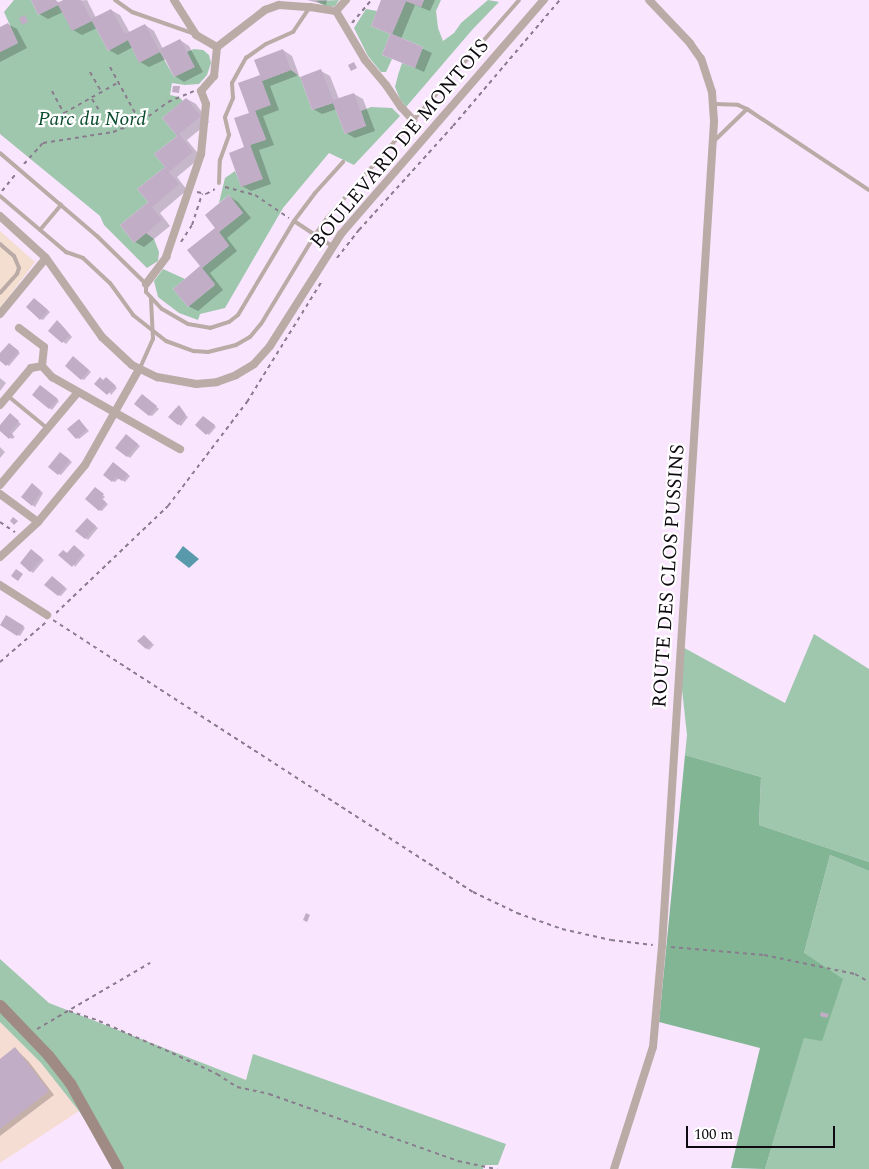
<!DOCTYPE html>
<style>
body{margin:0}
#map{position:relative;width:869px;height:1169px;overflow:hidden;background:#f9e5fe;font-family:Spectral,serif}
div>[style]{position:absolute}
.commercial>*{inset:0;background:#f5ddd4}
.education>*{inset:0;background:#f3ded0}
.green>*{inset:0;background:#9fc7ad}
.forest>*{inset:0;background:#81b594}
.water>*{inset:0;background:#589aac}
.shadow>*{inset:0;background:#0003}
.building>*{inset:0;background:#c1aec6}
.path>*{height:2px;margin-top:-1px;transform-origin:0;background:repeating-linear-gradient(90deg,#897c8d 0 4px,transparent 0 8px)}
.lane>*{height:4px;margin:-2px;padding:0 2px;transform-origin:2px;border-radius:2px;background:#baaba6}
.street>*{height:8px;margin:-4px;padding:0 4px;transform-origin:4px;border-radius:4px;background:#baaba6}
.secondary>*{height:11px;margin:-5.5px;padding:0 5.5px;transform-origin:5.5px;border-radius:5.5px;background:#a08b84}
span{translate:-50% -50%;white-space:nowrap;text-align:center;line-height:1.15;-webkit-text-stroke:4.5px #fff;paint-order:stroke}
.park-label{font-size:20px;color:#0c4c2e;font-style:italic}
.street-label{font-size:20px;color:#0f0911}
.scale{position:absolute;left:686px;top:1126px;width:149px;height:22px;box-sizing:border-box;border:2px solid #0f0911;border-top:0;padding-left:6px;font-size:15px;line-height:18px;white-space:nowrap;color:#0f0911;-webkit-text-stroke:4px #fff;paint-order:stroke}
</style>
<div id="map">
<div class="commercial">
<div style="clip-path:polygon(0 1022px,41px 1063px,79px 1111px,0 1163px)"></div>
</div>
<div class="education">
<div style="clip-path:polygon(0 231px,35px 262px,0 308px)"></div>
</div>
<div class="green">
<div style="clip-path:polygon(14px 0,31px 0,38px 15px,58px 5px,92px 21px,108px 51px,128px 40px,139px 62px,160px 52px,174px 77px,194px 67px,187px 52px,194px 49px,203px 50px,209px 55px,211px 63px,207px 75px,199px 84px,185px 85px,172px 83px,170px 95px,179px 97px,183px 101px,162px 118px,177px 136px,154px 154px,165px 167px,137px 189px,148px 202px,120px 225px,134px 243px,146px 233px,154px 239px,159px 252px,158px 261px,147px 268px,104px 225px,100px 216px,0 134px,0 52px,18px 43px,4px 12px)"></div>
<div style="clip-path:polygon(339px 0,335px 6px,327px 7px,316px 1px)"></div>
<div style="clip-path:polygon(424px 0,441px 0,436px 11px,438px 28px,443px 41px,454px 33px,461px 23px,488px 0,499px 2px,472px 30px,406px 107px,400px 99px,395px 87px,398px 75px,402px 63px,415px 68px,423px 47px,392px 34px,406px 1px,421px 7px)"></div>
<div style="clip-path:polygon(366px 9px,377px 11px,371px 26px,390px 34px,382px 55px,392px 59px,386px 72px,381px 72px,368px 56px,354px 28px)"></div>
<div style="clip-path:polygon(291px 70px,300px 77px,312px 110px,333px 103px,345px 134px,366px 126px,361px 111px,371px 107px,392px 108px,400px 116px,354px 165px,329px 153px,283px 208px,225px 308px,200px 314px,198px 320px,179px 313px,158px 297px,154px 281px,163px 269px,185px 279px,173px 289px,188px 307px,215px 285px,202px 268px,229px 246px,219px 232px,243px 213px,229px 195px,219px 203px,225px 178px,235px 171px,241px 186px,262px 179px,250px 145px,266px 139px,255px 111px,262px 81px)"></div>
<div style="clip-path:polygon(814px 634px,869px 669px,869px 862px,759px 825px,761px 777px,685px 755px,687px 735px,677px 644px,785px 703px)"></div>
<div style="clip-path:polygon(830px 855px,869px 871px,869px 1169px,765px 1169px,804px 1037px,804px 953px)"></div>
<div style="clip-path:polygon(0 959px,49px 1003px,246px 1080px,253px 1054px,506px 1144px,498px 1165px,484px 1165px,483px 1169px,116px 1169px,79px 1111px,41px 1063px,0 1022px)"></div>
</div>
<div class="forest">
<div style="clip-path:polygon(685px 755px,761px 777px,759px 825px,869px 862px,869px 871px,830px 855px,804px 953px,843px 979px,822px 1041px,804px 1038px,765px 1169px,731px 1168px,760px 1048px,659px 1022px)"></div>
</div>
<div class="water">
<div style="clip-path:polygon(183px 546px,199px 559px,189px 568px,175px 557px)"></div>
</div>
<div class="shadow">
<div style="clip-path:polygon(32px 0,63px 2px,87px 0,96px 18px,111px 10px,120px 15px,130px 33px,145px 25px,154px 31px,163px 49px,180px 40px,189px 46px,203px 72px,184px 82px,175px 76px,166px 59px,149px 67px,140px 62px,133px 47px,118px 55px,109px 50px,97px 28px,82px 35px,73px 30px,63px 12px,48px 19px,39px 14px)"></div>
<div style="clip-path:polygon(307px 0,327px 0,326px 5px)"></div>
<div style="clip-path:polygon(383px 0,435px 0,430px 11px,415px 5px,401px 39px,432px 53px,424px 72px,383px 54px,391px 34px)"></div>
<div style="clip-path:polygon(8px 24px,17px 29px,27px 48px,0 62px,0 28px)"></div>
<div style="clip-path:polygon(283px 50px,292px 56px,299px 75px,270px 86px,279px 110px,263px 116px,274px 145px,259px 150px,271px 184px,251px 191px,242px 186px,251px 113px,261px 76px)"></div>
<div style="clip-path:polygon(321px 71px,330px 76px,339px 99px,354px 94px,363px 99px,375px 131px,355px 138px,346px 133px,337px 109px,322px 114px,313px 109px)"></div>
<div style="clip-path:polygon(187px 99px,196px 104px,209px 122px,187px 140px,201px 157px,177px 177px,187px 190px,160px 213px,170px 226px,144px 247px,135px 242px,122px 225px,149px 203px,178px 136px)"></div>
<div style="clip-path:polygon(229px 196px,238px 202px,251px 218px,227px 238px,237px 251px,210px 273px,223px 290px,198px 311px,188px 306px)"></div>
<div style="clip-path:polygon(37px 301px,50px 312px,43px 320px,41px 319px)"></div>
<div style="clip-path:polygon(60px 323px,72px 337px,66px 344px,50px 331px)"></div>
<div style="clip-path:polygon(11px 346px,20px 353px,9px 366px,0 360px,0 355px)"></div>
<div style="clip-path:polygon(76px 359px,91px 372px,84px 380px,82px 379px)"></div>
<div style="clip-path:polygon(0 378px,6px 383px,0 391px)"></div>
<div style="clip-path:polygon(108px 380px,117px 388px,111px 395px,104px 381px)"></div>
<div style="clip-path:polygon(43px 388px,59px 401px,52px 410px,34px 395px)"></div>
<div style="clip-path:polygon(145px 397px,159px 409px,152px 416px,149px 415px)"></div>
<div style="clip-path:polygon(176px 408px,188px 417px,181px 426px,169px 417px)"></div>
<div style="clip-path:polygon(12px 416px,21px 424px,12px 434px,15px 437px,12px 439px,0 430px,0 427px)"></div>
<div style="clip-path:polygon(206px 419px,216px 427px,209px 435px,196px 425px)"></div>
<div style="clip-path:polygon(79px 421px,89px 431px,79px 439px,77px 438px)"></div>
<div style="clip-path:polygon(129px 437px,140px 446px,130px 458px,117px 448px)"></div>
<div style="clip-path:polygon(0 447px,5px 452px,0 458px)"></div>
<div style="clip-path:polygon(63px 455px,72px 462px,61px 475px,59px 474px)"></div>
<div style="clip-path:polygon(116px 465px,130px 476px,125px 482px,119px 478px,115px 482px,112px 481px)"></div>
<div style="clip-path:polygon(35px 486px,43px 493px,35px 507px,22px 497px)"></div>
<div style="clip-path:polygon(97px 490px,105px 497px,102px 500px,108px 504px,102px 511px,99px 510px)"></div>
<div style="clip-path:polygon(89px 521px,98px 528px,88px 540px,77px 531px)"></div>
<div style="clip-path:polygon(76px 548px,85px 555px,75px 567px,68px 554px)"></div>
<div style="clip-path:polygon(34px 552px,44px 560px,33px 573px,21px 563px)"></div>
<div style="clip-path:polygon(55px 579px,67px 589px,61px 596px,58px 595px)"></div>
<div style="clip-path:polygon(7px 616px,25px 628px,20px 636px,1px 625px)"></div>
<div style="clip-path:polygon(144px 636px,154px 645px,149px 650px,146px 648px)"></div>
<div style="clip-path:polygon(16px 1049px,29px 1062px,54px 1095px,0 1136px,0 1061px)"></div>
</div>
<div class="building">
<div style="clip-path:polygon(31px 0,56px 0,58px 3px,63px 0,81px 0,91px 19px,111px 9px,125px 34px,145px 24px,160px 52px,139px 63px,128px 40px,108px 51px,92px 21px,72px 31px,58px 5px,38px 15px)"></div>
<div style="clip-path:polygon(381px 0,424px 0,421px 7px,406px 1px,392px 34px,423px 47px,415px 68px,382px 55px,390px 34px,371px 26px)"></div>
<div style="clip-path:polygon(25px 15px,28px 22px,22px 25px,19px 18px)"></div>
<div style="clip-path:polygon(8px 23px,18px 43px,0 52px,0 27px)"></div>
<div style="clip-path:polygon(180px 39px,195px 67px,174px 77px,160px 49px)"></div>
<div style="clip-path:polygon(283px 49px,291px 70px,262px 81px,271px 105px,255px 111px,266px 140px,250px 145px,263px 179px,241px 187px,229px 153px,244px 147px,234px 118px,249px 113px,238px 83px,260px 75px,254px 60px)"></div>
<div style="clip-path:polygon(354px 62px,357px 68px,351px 71px,348px 65px)"></div>
<div style="clip-path:polygon(321px 69px,333px 100px,354px 93px,366px 126px,345px 134px,333px 103px,312px 110px,300px 77px)"></div>
<div style="clip-path:polygon(173px 86px,180px 86px,179px 93px,172px 92px)"></div>
<div style="clip-path:polygon(186px 98px,201px 116px,179px 134px,193px 152px,169px 172px,179px 184px,152px 207px,162px 220px,134px 243px,120px 225px,148px 202px,137px 189px,165px 167px,154px 154px,177px 136px,162px 118px)"></div>
<div style="clip-path:polygon(229px 195px,243px 213px,219px 232px,229px 245px,202px 268px,215px 284px,188px 307px,173px 289px,200px 266px,187px 250px,215px 228px,205px 215px)"></div>
<div style="clip-path:polygon(34px 298px,48px 310px,40px 320px,26px 307px)"></div>
<div style="clip-path:polygon(57px 320px,70px 335px,62px 343px,48px 331px)"></div>
<div style="clip-path:polygon(9px 343px,19px 351px,6px 366px,0 361px,0 353px)"></div>
<div style="clip-path:polygon(73px 356px,89px 370px,81px 380px,65px 366px)"></div>
<div style="clip-path:polygon(100px 377px,103px 380px,106px 377px,116px 386px,107px 395px,94px 384px)"></div>
<div style="clip-path:polygon(40px 385px,58px 399px,49px 409px,32px 395px)"></div>
<div style="clip-path:polygon(142px 394px,157px 406px,149px 416px,134px 404px)"></div>
<div style="clip-path:polygon(179px 405px,186px 415px,178px 425px,168px 417px)"></div>
<div style="clip-path:polygon(10px 413px,19px 421px,10px 432px,13px 435px,9px 439px,0 431px,0 425px)"></div>
<div style="clip-path:polygon(203px 416px,215px 425px,206px 435px,195px 425px)"></div>
<div style="clip-path:polygon(79px 419px,87px 429px,76px 439px,67px 429px)"></div>
<div style="clip-path:polygon(126px 434px,138px 444px,127px 457px,115px 448px)"></div>
<div style="clip-path:polygon(60px 452px,70px 460px,58px 475px,48px 467px)"></div>
<div style="clip-path:polygon(113px 462px,128px 474px,122px 481px,116px 477px,112px 482px,103px 475px)"></div>
<div style="clip-path:polygon(32px 483px,41px 491px,32px 506px,21px 497px)"></div>
<div style="clip-path:polygon(95px 487px,104px 494px,101px 498px,106px 502px,99px 511px,85px 499px)"></div>
<div style="clip-path:polygon(13px 517px,18px 521px,14px 525px,10px 521px)"></div>
<div style="clip-path:polygon(87px 518px,96px 526px,85px 539px,75px 531px)"></div>
<div style="clip-path:polygon(74px 545px,83px 553px,72px 567px,58px 555px,63px 550px,67px 553px)"></div>
<div style="clip-path:polygon(31px 549px,42px 558px,30px 572px,20px 563px)"></div>
<div style="clip-path:polygon(16px 569px,23px 574px,18px 581px,11px 576px)"></div>
<div style="clip-path:polygon(52px 576px,65px 587px,58px 596px,44px 585px)"></div>
<div style="clip-path:polygon(6px 615px,24px 626px,17px 636px,0 625px)"></div>
<div style="clip-path:polygon(144px 635px,152px 643px,146px 649px,137px 641px)"></div>
<div style="clip-path:polygon(306px 913px,310px 915px,307px 922px,303px 920px)"></div>
<div style="clip-path:polygon(821px 1012px,829px 1014px,827px 1018px,820px 1016px)"></div>
<div style="clip-path:polygon(15px 1047px,49px 1091px,0 1129px,0 1059px)"></div>
</div>
<div class="path">
<div style="left:352px;top:23px;width:30px;rotate:-50deg"></div>
<div style="left:110px;top:67px;width:63px;rotate:61.4deg"></div>
<div style="left:90px;top:72px;width:24px;rotate:60deg"></div>
<div style="left:52px;top:91px;width:36px;rotate:62deg"></div>
<div style="left:92px;top:99px;width:13px;rotate:58deg"></div>
<div style="left:64px;top:113px;width:63px;rotate:-29.4deg"></div>
<div style="left:24px;top:164px;width:28px;rotate:-48deg"></div>
<div style="left:43px;top:143px;width:71px;rotate:-8.9deg"></div>
<div style="left:113px;top:132px;width:31px;rotate:-21deg"></div>
<div style="left:142px;top:121px;width:32px;rotate:-36deg"></div>
<div style="left:168px;top:102px;width:28px;rotate:-23deg"></div>
<div style="left:225px;top:187px;width:31px;rotate:15deg"></div>
<div style="left:255px;top:195px;width:41px;rotate:34.1deg"></div>
<div style="left:2px;top:191px;width:21px;rotate:-51deg"></div>
<div style="left:197px;top:192px;width:9px;rotate:13deg"></div>
<div style="left:206px;top:194px;width:10px;rotate:-29deg"></div>
<div style="left:181px;top:242px;width:20px;rotate:-57deg"></div>
<div style="left:192px;top:225px;width:33px;rotate:-72deg"></div>
<div style="left:337px;top:258px;width:36px;rotate:-52deg"></div>
<div style="left:359px;top:230px;width:140px;rotate:-47.9deg"></div>
<div style="left:453px;top:126px;width:165px;rotate:-49.7deg"></div>
<div style="left:0;top:522px;width:18px;rotate:34deg"></div>
<div style="left:56px;top:613px;width:155px;rotate:-43.7deg"></div>
<div style="left:168px;top:506px;width:131px;rotate:-52.8deg"></div>
<div style="left:247px;top:402px;width:142px;rotate:-58.2deg"></div>
<div style="left:53px;top:620px;width:500px;rotate:32.93deg"></div>
<div style="left:473px;top:892px;width:49px;rotate:25.5deg"></div>
<div style="left:517px;top:913px;width:48px;rotate:19.6deg"></div>
<div style="left:562px;top:929px;width:50px;rotate:12.7deg"></div>
<div style="left:611px;top:940px;width:42px;rotate:6.8deg"></div>
<div style="left:0;top:662px;width:60px;rotate:-40.9deg"></div>
<div style="left:671px;top:947px;width:93px;rotate:4.9deg"></div>
<div style="left:764px;top:955px;width:93px;rotate:11.8deg"></div>
<div style="left:855px;top:974px;width:16px;rotate:30deg"></div>
<div style="left:69px;top:1011px;width:32px;rotate:18deg"></div>
<div style="left:99px;top:1021px;width:80px;rotate:23.7deg"></div>
<div style="left:172px;top:1053px;width:50px;rotate:25deg"></div>
<div style="left:217px;top:1074px;width:24px;rotate:33deg"></div>
<div style="left:237px;top:1087px;width:33px;rotate:12deg"></div>
<div style="left:269px;top:1094px;width:201px;rotate:19.5deg"></div>
<div style="left:458px;top:1161px;width:40px;rotate:12deg"></div>
<div style="left:37px;top:1029px;width:131px;rotate:-30.3deg"></div>
</div>
<div class="lane">
<div style="left:115px;top:0;width:21px;rotate:35deg"></div>
<div style="left:132px;top:12px;width:67px;rotate:19.2deg"></div>
<div style="left:714px;top:104px;width:24px;rotate:2deg"></div>
<div style="left:738px;top:105px;width:10px;rotate:24deg"></div>
<div style="left:747px;top:109px;width:146px;rotate:33.6deg"></div>
<div style="left:713px;top:142px;width:47px;rotate:-44.1deg"></div>
<div style="left:0;top:153px;width:128px;rotate:40.6deg"></div>
<div style="left:97px;top:236px;width:69px;rotate:44.4deg"></div>
<div style="left:146px;top:284px;width:8px;rotate:90deg"></div>
<div style="left:146px;top:292px;width:23px;rotate:47deg"></div>
<div style="left:162px;top:309px;width:30px;rotate:30deg"></div>
<div style="left:188px;top:324px;width:22px;rotate:10deg"></div>
<div style="left:210px;top:328px;width:20px;rotate:-18deg"></div>
<div style="left:229px;top:322px;width:11px;rotate:-38deg"></div>
<div style="left:238px;top:315px;width:109px;rotate:-59.2deg"></div>
<div style="left:294px;top:221px;width:35px;rotate:-53deg"></div>
<div style="left:315px;top:193px;width:42px;rotate:-47.9deg"></div>
<div style="left:219px;top:183px;width:23px;rotate:-88deg"></div>
<div style="left:220px;top:160px;width:27px;rotate:-70deg"></div>
<div style="left:229px;top:135px;width:18px;rotate:-103deg"></div>
<div style="left:225px;top:117px;width:21px;rotate:-67deg"></div>
<div style="left:233px;top:98px;width:15px;rotate:-94deg"></div>
<div style="left:232px;top:83px;width:29px;rotate:-61deg"></div>
<div style="left:246px;top:58px;width:24px;rotate:-35deg"></div>
<div style="left:266px;top:44px;width:30px;rotate:-24deg"></div>
<div style="left:293px;top:32px;width:30px;rotate:-56deg"></div>
<div style="left:0;top:196px;width:87px;rotate:40.3deg"></div>
<div style="left:66px;top:252px;width:18px;rotate:19deg"></div>
<div style="left:83px;top:258px;width:37px;rotate:43deg"></div>
<div style="left:110px;top:283px;width:39px;rotate:54deg"></div>
<div style="left:133px;top:315px;width:42px;rotate:38.2deg"></div>
<div style="left:166px;top:341px;width:30px;rotate:20deg"></div>
<div style="left:194px;top:351px;width:14px;rotate:4deg"></div>
<div style="left:208px;top:352px;width:29px;rotate:-14deg"></div>
<div style="left:236px;top:345px;width:16px;rotate:-30deg"></div>
<div style="left:250px;top:337px;width:17px;rotate:-50deg"></div>
<div style="left:261px;top:324px;width:104px;rotate:-58.8deg"></div>
<div style="left:315px;top:235px;width:21px;rotate:-55deg"></div>
<div style="left:327px;top:218px;width:290px;rotate:-48.6deg"></div>
<div style="left:294px;top:221px;width:45px;rotate:33.3deg"></div>
<div style="left:40px;top:230px;width:33px;rotate:-50deg"></div>
<div style="left:0;top:244px;width:18px;rotate:41deg"></div>
<div style="left:14px;top:256px;width:13px;rotate:67deg"></div>
<div style="left:19px;top:268px;width:6px;rotate:108deg"></div>
<div style="left:17px;top:274px;width:25px;rotate:132deg"></div>
<div style="left:140px;top:368px;width:32px;rotate:-66deg"></div>
<div style="left:153px;top:339px;width:40px;rotate:-92.9deg"></div>
<div style="left:8px;top:396px;width:50px;rotate:39.4deg"></div>
</div>
<div class="street">
<div style="left:174px;top:0;width:41px;rotate:57.8deg"></div>
<div style="left:196px;top:35px;width:24px;rotate:30deg"></div>
<div style="left:336px;top:11px;width:15px;rotate:-48deg"></div>
<div style="left:217px;top:47px;width:61px;rotate:-37.6deg"></div>
<div style="left:265px;top:10px;width:15px;rotate:-20deg"></div>
<div style="left:279px;top:5px;width:31px;rotate:4deg"></div>
<div style="left:310px;top:7px;width:26px;rotate:9deg"></div>
<div style="left:336px;top:11px;width:57px;rotate:59.4deg"></div>
<div style="left:365px;top:60px;width:33px;rotate:50deg"></div>
<div style="left:386px;top:85px;width:27px;rotate:56deg"></div>
<div style="left:401px;top:107px;width:18px;rotate:47deg"></div>
<div style="left:0;top:216px;width:62px;rotate:42.4deg"></div>
<div style="left:46px;top:258px;width:97px;rotate:54.7deg"></div>
<div style="left:102px;top:337px;width:41px;rotate:43deg"></div>
<div style="left:132px;top:365px;width:28px;rotate:26deg"></div>
<div style="left:157px;top:377px;width:40px;rotate:10deg"></div>
<div style="left:196px;top:384px;width:21px;rotate:-5deg"></div>
<div style="left:217px;top:382px;width:20px;rotate:-20deg"></div>
<div style="left:236px;top:375px;width:21px;rotate:-31deg"></div>
<div style="left:254px;top:364px;width:24px;rotate:-48deg"></div>
<div style="left:270px;top:346px;width:133px;rotate:-57.6deg"></div>
<div style="left:341px;top:234px;width:310px;rotate:-49.1deg"></div>
<div style="left:146px;top:284px;width:34px;rotate:-53deg"></div>
<div style="left:166px;top:257px;width:109px;rotate:-71.2deg"></div>
<div style="left:201px;top:154px;width:50px;rotate:-84.3deg"></div>
<div style="left:206px;top:104px;width:14px;rotate:-111deg"></div>
<div style="left:201px;top:91px;width:20px;rotate:-49deg"></div>
<div style="left:214px;top:76px;width:29px;rotate:-84deg"></div>
<div style="left:0;top:314px;width:72px;rotate:-50.6deg"></div>
<div style="left:19px;top:328px;width:31px;rotate:37deg"></div>
<div style="left:44px;top:347px;width:19px;rotate:96deg"></div>
<div style="left:42px;top:366px;width:15px;rotate:48deg"></div>
<div style="left:52px;top:377px;width:147px;rotate:29.4deg"></div>
<div style="left:0;top:405px;width:48px;rotate:-50deg"></div>
<div style="left:31px;top:368px;width:11px;rotate:-10deg"></div>
<div style="left:0;top:485px;width:121px;rotate:-50deg"></div>
<div style="left:0;top:494px;width:47px;rotate:36.4deg"></div>
<div style="left:0;top:557px;width:52px;rotate:-42.6deg"></div>
<div style="left:38px;top:522px;width:74px;rotate:-50.5deg"></div>
<div style="left:85px;top:465px;width:110px;rotate:-60.6deg"></div>
<div style="left:0;top:585px;width:56px;rotate:32.6deg"></div>
<div style="left:614px;top:1169px;width:128px;rotate:-72.3deg"></div>
<div style="left:653px;top:1047px;width:101px;rotate:-84.9deg"></div>
<div style="left:662px;top:946px;width:827px;rotate:-86.39deg"></div>
<div style="left:714px;top:121px;width:29px;rotate:-94deg"></div>
<div style="left:712px;top:92px;width:35px;rotate:-108deg"></div>
<div style="left:701px;top:59px;width:19px;rotate:-125deg"></div>
<div style="left:690px;top:43px;width:59px;rotate:-133.6deg"></div>
</div>
<div class="secondary">
<div style="left:0;top:1005px;width:69px;rotate:46.2deg"></div>
<div style="left:48px;top:1055px;width:36px;rotate:52deg"></div>
<div style="left:70px;top:1083px;width:98px;rotate:60.8deg"></div>
</div>
<div class="park-label">
<span style="left:92px;top:119px">Parc du Nord</span>
</div>
<div class="street-label">
<span style="left:400px;top:144px;rotate:-50deg">BOULEVARD DE MONTOIS</span>
<span style="left:669px;top:576px;rotate:-86deg">ROUTE DES CLOS PUSSINS</span>
</div>
<div class="scale">100 m</div>
</div>
